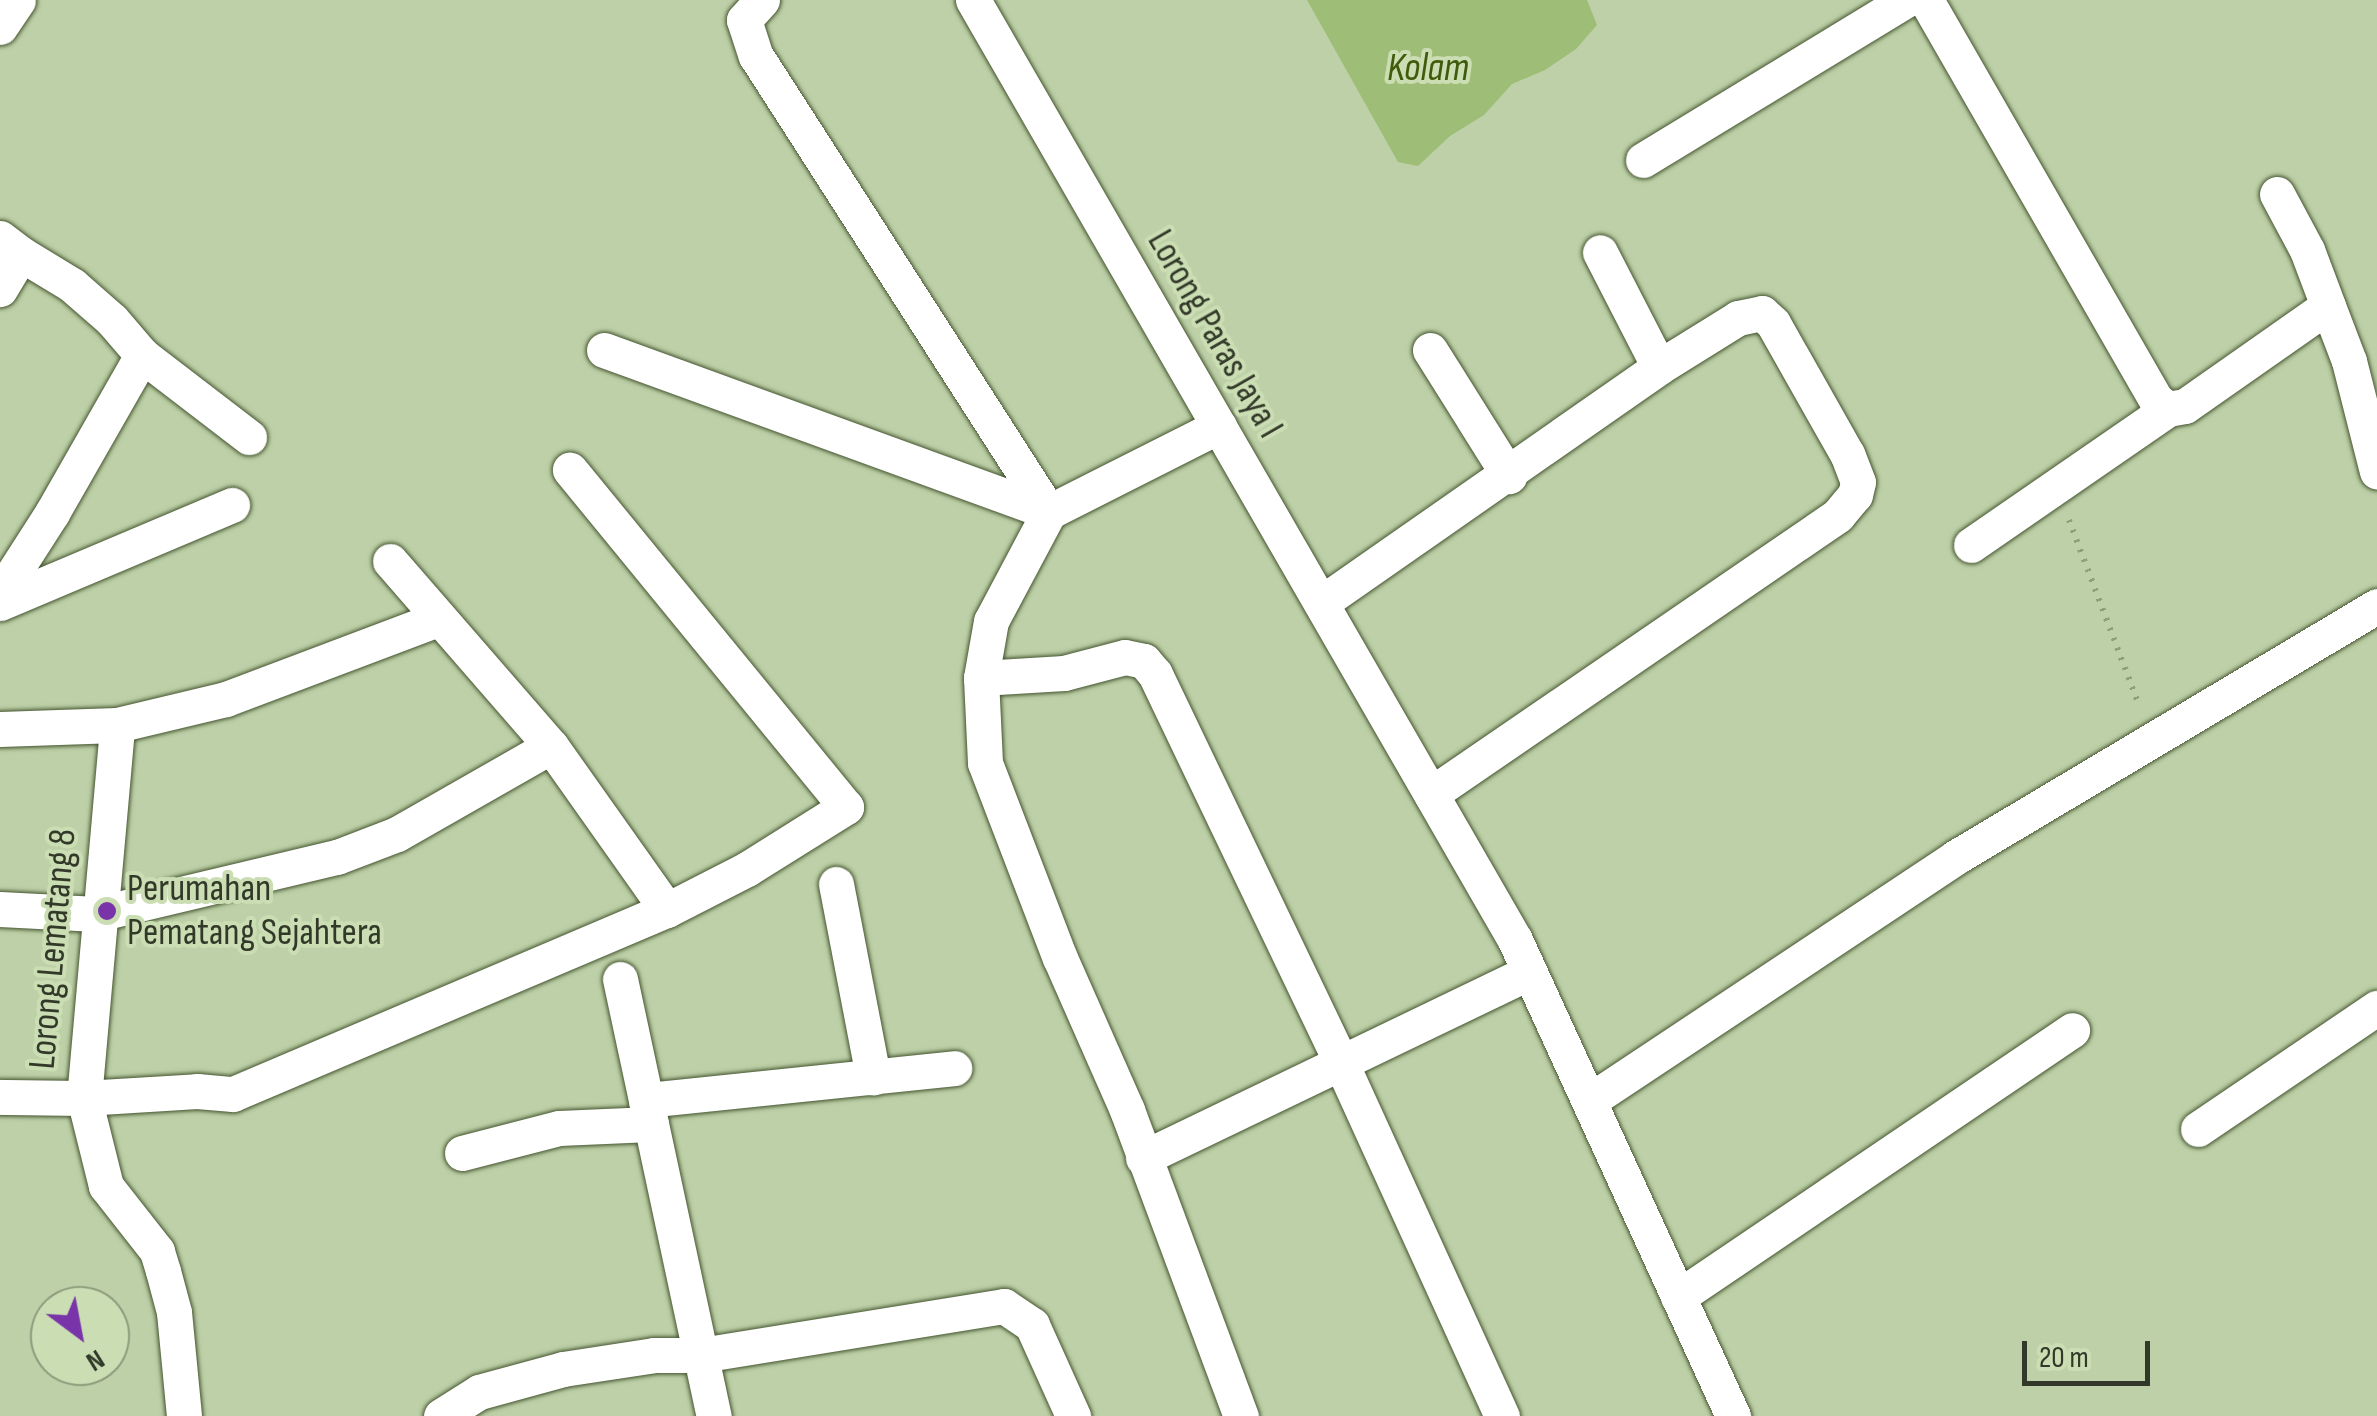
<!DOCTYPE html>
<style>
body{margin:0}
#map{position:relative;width:2377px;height:1416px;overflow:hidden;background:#bdd0a7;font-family:"Sofia Sans Condensed",sans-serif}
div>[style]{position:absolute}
.water>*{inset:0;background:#9ebd76}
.path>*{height:6px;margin-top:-3px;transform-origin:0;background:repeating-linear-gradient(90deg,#8f9e7d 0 2.5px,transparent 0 10.5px)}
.roads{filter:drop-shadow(0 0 2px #455530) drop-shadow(0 0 2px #455530)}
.street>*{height:35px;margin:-17.5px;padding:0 17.5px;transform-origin:17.5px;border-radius:17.5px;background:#fff}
.dots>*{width:28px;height:28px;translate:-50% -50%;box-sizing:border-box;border:5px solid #caddb3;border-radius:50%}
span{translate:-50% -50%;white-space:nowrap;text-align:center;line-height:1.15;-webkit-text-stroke:8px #caddb3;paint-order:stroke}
.street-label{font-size:38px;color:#323929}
.poi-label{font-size:38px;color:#323929}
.left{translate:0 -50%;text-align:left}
.water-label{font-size:40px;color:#405b0c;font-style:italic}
.north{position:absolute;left:30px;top:1286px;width:100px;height:100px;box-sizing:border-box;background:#caddb3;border:2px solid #8d9b7c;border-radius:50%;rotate:148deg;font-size:28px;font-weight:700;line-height:40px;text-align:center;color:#323929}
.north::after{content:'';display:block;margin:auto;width:35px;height:45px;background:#7834a8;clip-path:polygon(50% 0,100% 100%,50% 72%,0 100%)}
.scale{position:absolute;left:2022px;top:1341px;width:128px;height:45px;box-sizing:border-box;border:5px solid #323929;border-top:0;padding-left:12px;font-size:30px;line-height:35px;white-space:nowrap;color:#323929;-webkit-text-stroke:8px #caddb3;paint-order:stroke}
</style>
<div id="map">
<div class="water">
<div style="clip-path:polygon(1307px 0,1587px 0,1597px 25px,1576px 49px,1545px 70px,1512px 84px,1484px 115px,1450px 136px,1418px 166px,1398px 162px)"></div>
</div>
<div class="path">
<div style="left:2069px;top:520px;width:198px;rotate:69.3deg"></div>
</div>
<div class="roads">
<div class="street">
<div style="left:762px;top:0;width:27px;rotate:132deg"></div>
<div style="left:744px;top:20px;width:38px;rotate:72deg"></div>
<div style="left:756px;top:56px;width:542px;rotate:57.28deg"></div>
<div style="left:973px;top:0;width:1085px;rotate:60.03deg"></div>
<div style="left:1515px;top:940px;width:524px;rotate:65.39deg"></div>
<div style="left:1926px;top:0;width:461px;rotate:60.1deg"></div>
<div style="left:2156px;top:400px;width:15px;rotate:37deg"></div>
<div style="left:2168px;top:409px;width:17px;rotate:-10deg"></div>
<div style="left:2185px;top:406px;width:174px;rotate:-35deg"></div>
<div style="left:2328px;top:306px;width:59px;rotate:69.1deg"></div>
<div style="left:2349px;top:361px;width:114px;rotate:75.8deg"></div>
<div style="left:0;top:27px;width:32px;rotate:-56deg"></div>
<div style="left:1643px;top:160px;width:308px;rotate:-31.3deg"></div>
<div style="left:2277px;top:194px;width:64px;rotate:61.8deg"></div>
<div style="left:2307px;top:250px;width:60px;rotate:69.4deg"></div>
<div style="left:0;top:238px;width:26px;rotate:37deg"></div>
<div style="left:21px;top:254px;width:41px;rotate:121deg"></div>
<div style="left:21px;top:254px;width:60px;rotate:31.3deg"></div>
<div style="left:72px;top:285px;width:53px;rotate:41.2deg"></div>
<div style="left:112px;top:320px;width:46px;rotate:49.4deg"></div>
<div style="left:142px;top:355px;width:135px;rotate:37.5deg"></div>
<div style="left:604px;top:350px;width:474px;rotate:20deg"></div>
<div style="left:1430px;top:350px;width:149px;rotate:57.9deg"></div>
<div style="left:1219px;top:426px;width:191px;rotate:153.2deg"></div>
<div style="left:1049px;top:512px;width:123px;rotate:118deg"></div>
<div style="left:991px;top:621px;width:58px;rotate:100deg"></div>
<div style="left:981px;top:678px;width:85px;rotate:87.3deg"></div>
<div style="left:985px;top:763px;width:209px;rotate:69deg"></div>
<div style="left:1060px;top:958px;width:166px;rotate:66.2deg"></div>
<div style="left:1127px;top:1110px;width:327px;rotate:69.6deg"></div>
<div style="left:1971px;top:545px;width:239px;rotate:-34.6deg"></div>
<div style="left:390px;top:561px;width:245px;rotate:49deg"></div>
<div style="left:0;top:594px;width:96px;rotate:-57.3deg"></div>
<div style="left:52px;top:513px;width:182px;rotate:-60.3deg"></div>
<div style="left:0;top:603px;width:252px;rotate:-22.9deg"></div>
<div style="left:1321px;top:603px;width:412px;rotate:-34.9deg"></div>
<div style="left:981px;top:678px;width:83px;rotate:-3.4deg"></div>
<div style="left:1064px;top:673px;width:63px;rotate:-14.7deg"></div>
<div style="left:1125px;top:657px;width:19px;rotate:12deg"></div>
<div style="left:1144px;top:661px;width:17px;rotate:50deg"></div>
<div style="left:1155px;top:674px;width:431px;rotate:64.4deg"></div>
<div style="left:1341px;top:1063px;width:388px;rotate:65.5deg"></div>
<div style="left:0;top:729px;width:117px;rotate:-2deg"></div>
<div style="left:117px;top:725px;width:112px;rotate:-13.4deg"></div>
<div style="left:226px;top:699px;width:227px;rotate:-20.7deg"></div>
<div style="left:1431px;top:794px;width:493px;rotate:-34.4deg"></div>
<div style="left:1838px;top:515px;width:26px;rotate:-50deg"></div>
<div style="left:1855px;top:495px;width:13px;rotate:-77deg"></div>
<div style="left:1858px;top:482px;width:30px;rotate:-111deg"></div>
<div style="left:1847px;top:454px;width:150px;rotate:-119.5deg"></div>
<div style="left:1773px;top:323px;width:15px;rotate:-138deg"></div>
<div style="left:1762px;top:313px;width:25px;rotate:168deg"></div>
<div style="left:1738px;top:318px;width:93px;rotate:148.2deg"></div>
<div style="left:1659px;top:367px;width:129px;rotate:-117.2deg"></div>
<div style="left:836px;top:884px;width:197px;rotate:79.1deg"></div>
<div style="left:0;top:909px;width:97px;rotate:3deg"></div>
<div style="left:97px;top:914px;width:247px;rotate:-13.4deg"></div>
<div style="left:337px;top:857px;width:64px;rotate:-21deg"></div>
<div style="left:397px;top:834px;width:177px;rotate:-29.7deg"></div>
<div style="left:551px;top:746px;width:201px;rotate:54.7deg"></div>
<div style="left:620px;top:979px;width:447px;rotate:77.9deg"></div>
<div style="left:0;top:1097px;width:84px;rotate:0.7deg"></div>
<div style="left:84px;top:1098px;width:374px;rotate:-84.9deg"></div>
<div style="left:646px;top:1100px;width:310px;rotate:-5.9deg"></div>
<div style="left:1589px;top:1101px;width:441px;rotate:-33.6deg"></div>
<div style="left:1956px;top:857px;width:490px;rotate:-30.8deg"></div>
<div style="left:2198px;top:1129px;width:216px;rotate:-34.1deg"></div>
<div style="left:462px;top:1153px;width:100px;rotate:-14.5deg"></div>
<div style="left:559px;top:1128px;width:92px;rotate:-2.5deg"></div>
<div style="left:1143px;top:1158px;width:429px;rotate:-25.7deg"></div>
<div style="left:1678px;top:1297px;width:476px;rotate:-34.1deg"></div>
<div style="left:184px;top:1416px;width:104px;rotate:-95.5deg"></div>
<div style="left:174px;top:1312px;width:42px;rotate:-105deg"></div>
<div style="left:163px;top:1271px;width:21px;rotate:-107deg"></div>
<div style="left:157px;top:1251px;width:83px;rotate:-128.1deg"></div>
<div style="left:106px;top:1186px;width:91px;rotate:-104deg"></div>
<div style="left:84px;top:1098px;width:113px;rotate:-3.5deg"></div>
<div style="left:197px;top:1091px;width:36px;rotate:5deg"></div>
<div style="left:233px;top:1094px;width:471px;rotate:-23deg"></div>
<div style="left:667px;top:910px;width:90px;rotate:-27.1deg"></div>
<div style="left:747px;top:869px;width:117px;rotate:-32.1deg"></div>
<div style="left:846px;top:807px;width:436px;rotate:-129.3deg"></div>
<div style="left:441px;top:1416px;width:45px;rotate:-32.3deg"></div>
<div style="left:479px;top:1392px;width:87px;rotate:-15.3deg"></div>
<div style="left:563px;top:1369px;width:92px;rotate:-8.7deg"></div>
<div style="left:654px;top:1355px;width:47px"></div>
<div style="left:701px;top:1355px;width:307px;rotate:-9.2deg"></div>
<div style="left:1004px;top:1306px;width:34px;rotate:34deg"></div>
<div style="left:1032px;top:1325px;width:100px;rotate:65.7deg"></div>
</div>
</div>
<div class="dots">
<div style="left:107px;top:911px;background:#7834a8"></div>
</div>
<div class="street-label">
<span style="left:1215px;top:334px;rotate:60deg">Lorong Paras Jaya I</span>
<span style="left:53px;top:949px;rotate:-85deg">Lorong Lematang 8</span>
</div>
<div class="poi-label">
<span class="left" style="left:127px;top:911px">Perumahan<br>Pematang Sejahtera</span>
</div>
<div class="water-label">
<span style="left:1428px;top:68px">Kolam</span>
</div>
<div class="north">N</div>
<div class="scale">20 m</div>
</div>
